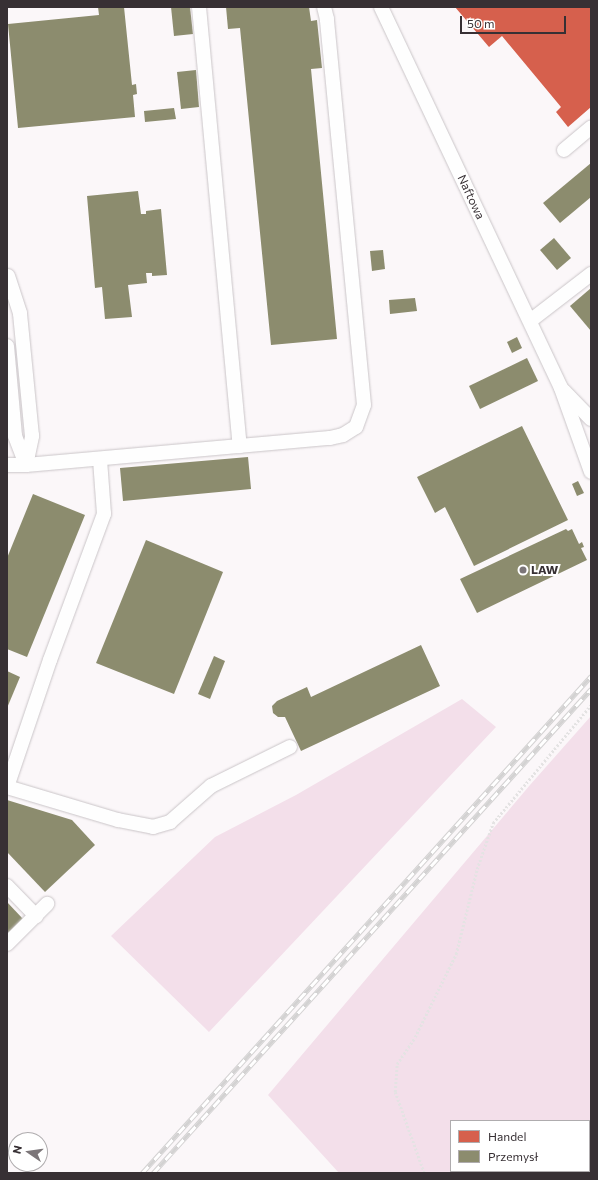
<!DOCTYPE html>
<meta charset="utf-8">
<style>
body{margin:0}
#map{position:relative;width:598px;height:1180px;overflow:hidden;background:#fbf7f9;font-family:Commissioner,sans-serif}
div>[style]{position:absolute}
.green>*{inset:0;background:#f3dfea}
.shops>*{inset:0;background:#d6604d}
.industry>*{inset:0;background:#8c8c6e}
.path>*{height:2.5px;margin-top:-1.25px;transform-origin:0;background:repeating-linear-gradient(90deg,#e4e3e3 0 2px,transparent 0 4px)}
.roads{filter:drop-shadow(0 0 1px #cac5c8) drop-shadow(0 0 1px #cac5c8)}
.minor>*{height:14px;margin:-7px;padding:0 7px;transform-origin:7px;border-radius:7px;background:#fefefe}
.rail>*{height:4.5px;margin-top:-2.25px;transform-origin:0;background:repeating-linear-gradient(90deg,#fff 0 9px,#d3d2d2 0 18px);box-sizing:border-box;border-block:1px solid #d3d2d2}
.dots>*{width:11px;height:11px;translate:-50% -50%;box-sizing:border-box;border:2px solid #fff;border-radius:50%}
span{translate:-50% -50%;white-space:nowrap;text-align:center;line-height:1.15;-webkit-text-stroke:4px #fff;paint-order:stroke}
.street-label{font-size:12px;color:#373034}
.poi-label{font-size:12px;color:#373034;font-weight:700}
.left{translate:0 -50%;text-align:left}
.frame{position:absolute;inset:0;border:8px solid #373034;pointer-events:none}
.legend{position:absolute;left:450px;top:1120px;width:140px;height:52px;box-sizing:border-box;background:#fff;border:1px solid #afacae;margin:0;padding:5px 7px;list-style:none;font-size:12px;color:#373034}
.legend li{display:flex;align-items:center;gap:8px;height:20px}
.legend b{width:20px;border:1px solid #afacae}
.north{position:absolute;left:8px;top:1132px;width:40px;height:40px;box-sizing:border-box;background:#fff;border:1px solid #afacae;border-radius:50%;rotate:283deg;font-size:11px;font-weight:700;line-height:16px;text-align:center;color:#373034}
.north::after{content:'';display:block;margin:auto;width:14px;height:18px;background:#7c7679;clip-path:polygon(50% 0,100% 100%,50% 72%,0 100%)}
.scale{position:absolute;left:460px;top:16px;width:106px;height:18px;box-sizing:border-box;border:2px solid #373034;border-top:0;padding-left:5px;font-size:12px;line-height:14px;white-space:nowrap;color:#373034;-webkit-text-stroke:3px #fff;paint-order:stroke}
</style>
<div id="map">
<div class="green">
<div style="clip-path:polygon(462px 699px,496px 727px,209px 1032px,111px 936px,215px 837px,296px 795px)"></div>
<div style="clip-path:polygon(evenodd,591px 716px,591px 1173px,339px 1173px,268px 1095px,530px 785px,591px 716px,451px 1121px,589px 1121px,589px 1171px,451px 1171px,451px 1121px)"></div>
</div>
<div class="shops">
<div style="clip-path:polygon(455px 7px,591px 7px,591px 107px,568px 127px,556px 112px,561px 107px,502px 36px,489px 47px)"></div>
</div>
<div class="industry">
<div style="clip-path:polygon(98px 7px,124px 7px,132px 85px,136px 84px,137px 94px,133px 95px,135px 117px,18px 128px,8px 24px,99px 15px)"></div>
<div style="clip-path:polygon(171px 7px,190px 7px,193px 34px,174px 36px)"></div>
<div style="clip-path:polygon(226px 7px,309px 7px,311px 21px,317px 20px,322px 68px,311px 69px,337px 339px,271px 345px,240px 28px,228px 29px)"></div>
<div style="clip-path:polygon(196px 70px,199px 107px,181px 109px,177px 72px)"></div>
<div style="clip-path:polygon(174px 108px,176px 119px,145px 122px,144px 111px)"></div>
<div style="clip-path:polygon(591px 163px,591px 197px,560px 223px,543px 203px)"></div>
<div style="clip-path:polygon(138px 191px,141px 214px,146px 214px,146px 211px,161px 209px,167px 275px,152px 276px,152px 273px,146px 273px,147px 283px,128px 285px,132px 317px,105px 319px,102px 287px,95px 288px,87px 196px)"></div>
<div style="clip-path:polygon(554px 238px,571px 258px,557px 270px,540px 250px)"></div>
<div style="clip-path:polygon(383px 250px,385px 269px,372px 271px,370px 251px)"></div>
<div style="clip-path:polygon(591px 288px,591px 331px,570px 306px)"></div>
<div style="clip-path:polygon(415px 298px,417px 311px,390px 314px,389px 300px)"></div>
<div style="clip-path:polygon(517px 337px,522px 348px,512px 353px,507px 342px)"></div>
<div style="clip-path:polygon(527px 358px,538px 381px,480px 409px,469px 386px)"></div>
<div style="clip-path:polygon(522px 426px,568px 520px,474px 566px,445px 507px,435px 513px,417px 477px)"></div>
<div style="clip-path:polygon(248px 457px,251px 489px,123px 501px,120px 468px)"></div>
<div style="clip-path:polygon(578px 481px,584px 493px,577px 496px,572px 484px)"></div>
<div style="clip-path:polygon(33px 494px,85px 515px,27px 657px,7px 649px,7px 558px)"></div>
<div style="clip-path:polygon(566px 529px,568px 531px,572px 529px,579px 544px,582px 542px,584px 547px,581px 548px,587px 560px,477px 613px,460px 579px)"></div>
<div style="clip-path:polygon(146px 540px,223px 572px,174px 694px,96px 663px)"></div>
<div style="clip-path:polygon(421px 645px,440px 686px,301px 751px,285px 717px,278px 717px,273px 713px,272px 706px,277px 701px,307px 687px,311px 697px)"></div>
<div style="clip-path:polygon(214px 656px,225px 661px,210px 699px,198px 694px)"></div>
<div style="clip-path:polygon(7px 671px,20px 677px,7px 708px)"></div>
<div style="clip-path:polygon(7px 800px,72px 820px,95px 845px,45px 892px,7px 852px)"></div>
<div style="clip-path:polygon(7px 902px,23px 919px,7px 934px)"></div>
</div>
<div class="path">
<div style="left:424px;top:1173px;width:86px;rotate:-109.7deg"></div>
<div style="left:395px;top:1092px;width:28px;rotate:-86deg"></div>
<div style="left:397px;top:1064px;width:32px;rotate:-56deg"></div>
<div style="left:415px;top:1037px;width:93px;rotate:-63.7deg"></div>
<div style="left:456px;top:954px;width:88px;rotate:-76.1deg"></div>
<div style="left:477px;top:869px;width:49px;rotate:-70.8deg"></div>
<div style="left:493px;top:823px;width:153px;rotate:-50.3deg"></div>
</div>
<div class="roads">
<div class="minor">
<div style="left:199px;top:7px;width:441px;rotate:84.7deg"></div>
<div style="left:381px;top:7px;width:421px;rotate:64.7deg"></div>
<div style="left:561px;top:388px;width:89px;rotate:70.3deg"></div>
<div style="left:564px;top:150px;width:35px;rotate:-40deg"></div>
<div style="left:530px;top:321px;width:77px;rotate:-37.6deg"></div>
<div style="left:7px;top:346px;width:90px;rotate:84.9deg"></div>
<div style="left:15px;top:436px;width:31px;rotate:69deg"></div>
<div style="left:26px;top:465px;width:305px;rotate:-5.1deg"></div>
<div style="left:330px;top:438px;width:13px;rotate:-13deg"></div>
<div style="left:343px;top:435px;width:15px;rotate:-32deg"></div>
<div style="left:356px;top:427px;width:23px;rotate:-70deg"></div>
<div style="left:364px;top:405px;width:388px;rotate:-95.5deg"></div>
<div style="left:327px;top:19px;width:12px;rotate:-104deg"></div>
<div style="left:564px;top:391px;width:39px;rotate:46deg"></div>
<div style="left:7px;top:465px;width:19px"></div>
<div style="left:26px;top:465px;width:30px;rotate:-78deg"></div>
<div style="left:32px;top:436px;width:124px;rotate:-95.6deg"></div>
<div style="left:20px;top:313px;width:39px;rotate:-108deg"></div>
<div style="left:7px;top:787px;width:134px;rotate:-71.3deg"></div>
<div style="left:50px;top:660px;width:156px;rotate:-69.7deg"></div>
<div style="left:104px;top:514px;width:55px;rotate:-94.2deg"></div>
<div style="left:7px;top:787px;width:116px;rotate:16.6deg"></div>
<div style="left:118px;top:820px;width:36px;rotate:11deg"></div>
<div style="left:153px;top:827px;width:18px;rotate:-16deg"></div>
<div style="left:170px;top:822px;width:55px;rotate:-41.3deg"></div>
<div style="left:211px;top:786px;width:88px;rotate:-26.3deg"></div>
<div style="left:7px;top:886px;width:42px;rotate:46deg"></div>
<div style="left:7px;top:944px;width:57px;rotate:-45deg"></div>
</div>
</div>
<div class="rail">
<div style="left:142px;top:1173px;width:670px;rotate:-47.9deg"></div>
<div style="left:153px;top:1173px;width:653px;rotate:-47.86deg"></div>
</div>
<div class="dots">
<div style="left:523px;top:570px;background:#7c7679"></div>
</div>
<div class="street-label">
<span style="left:471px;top:197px;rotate:65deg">Naftowa</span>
</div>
<div class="poi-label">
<span class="left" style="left:531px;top:570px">LAW</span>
</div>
<div class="frame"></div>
<ul class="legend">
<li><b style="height:11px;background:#d6604d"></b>Handel</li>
<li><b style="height:11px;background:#8c8c6e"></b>Przemysł</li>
</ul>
<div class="north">N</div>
<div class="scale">50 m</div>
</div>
